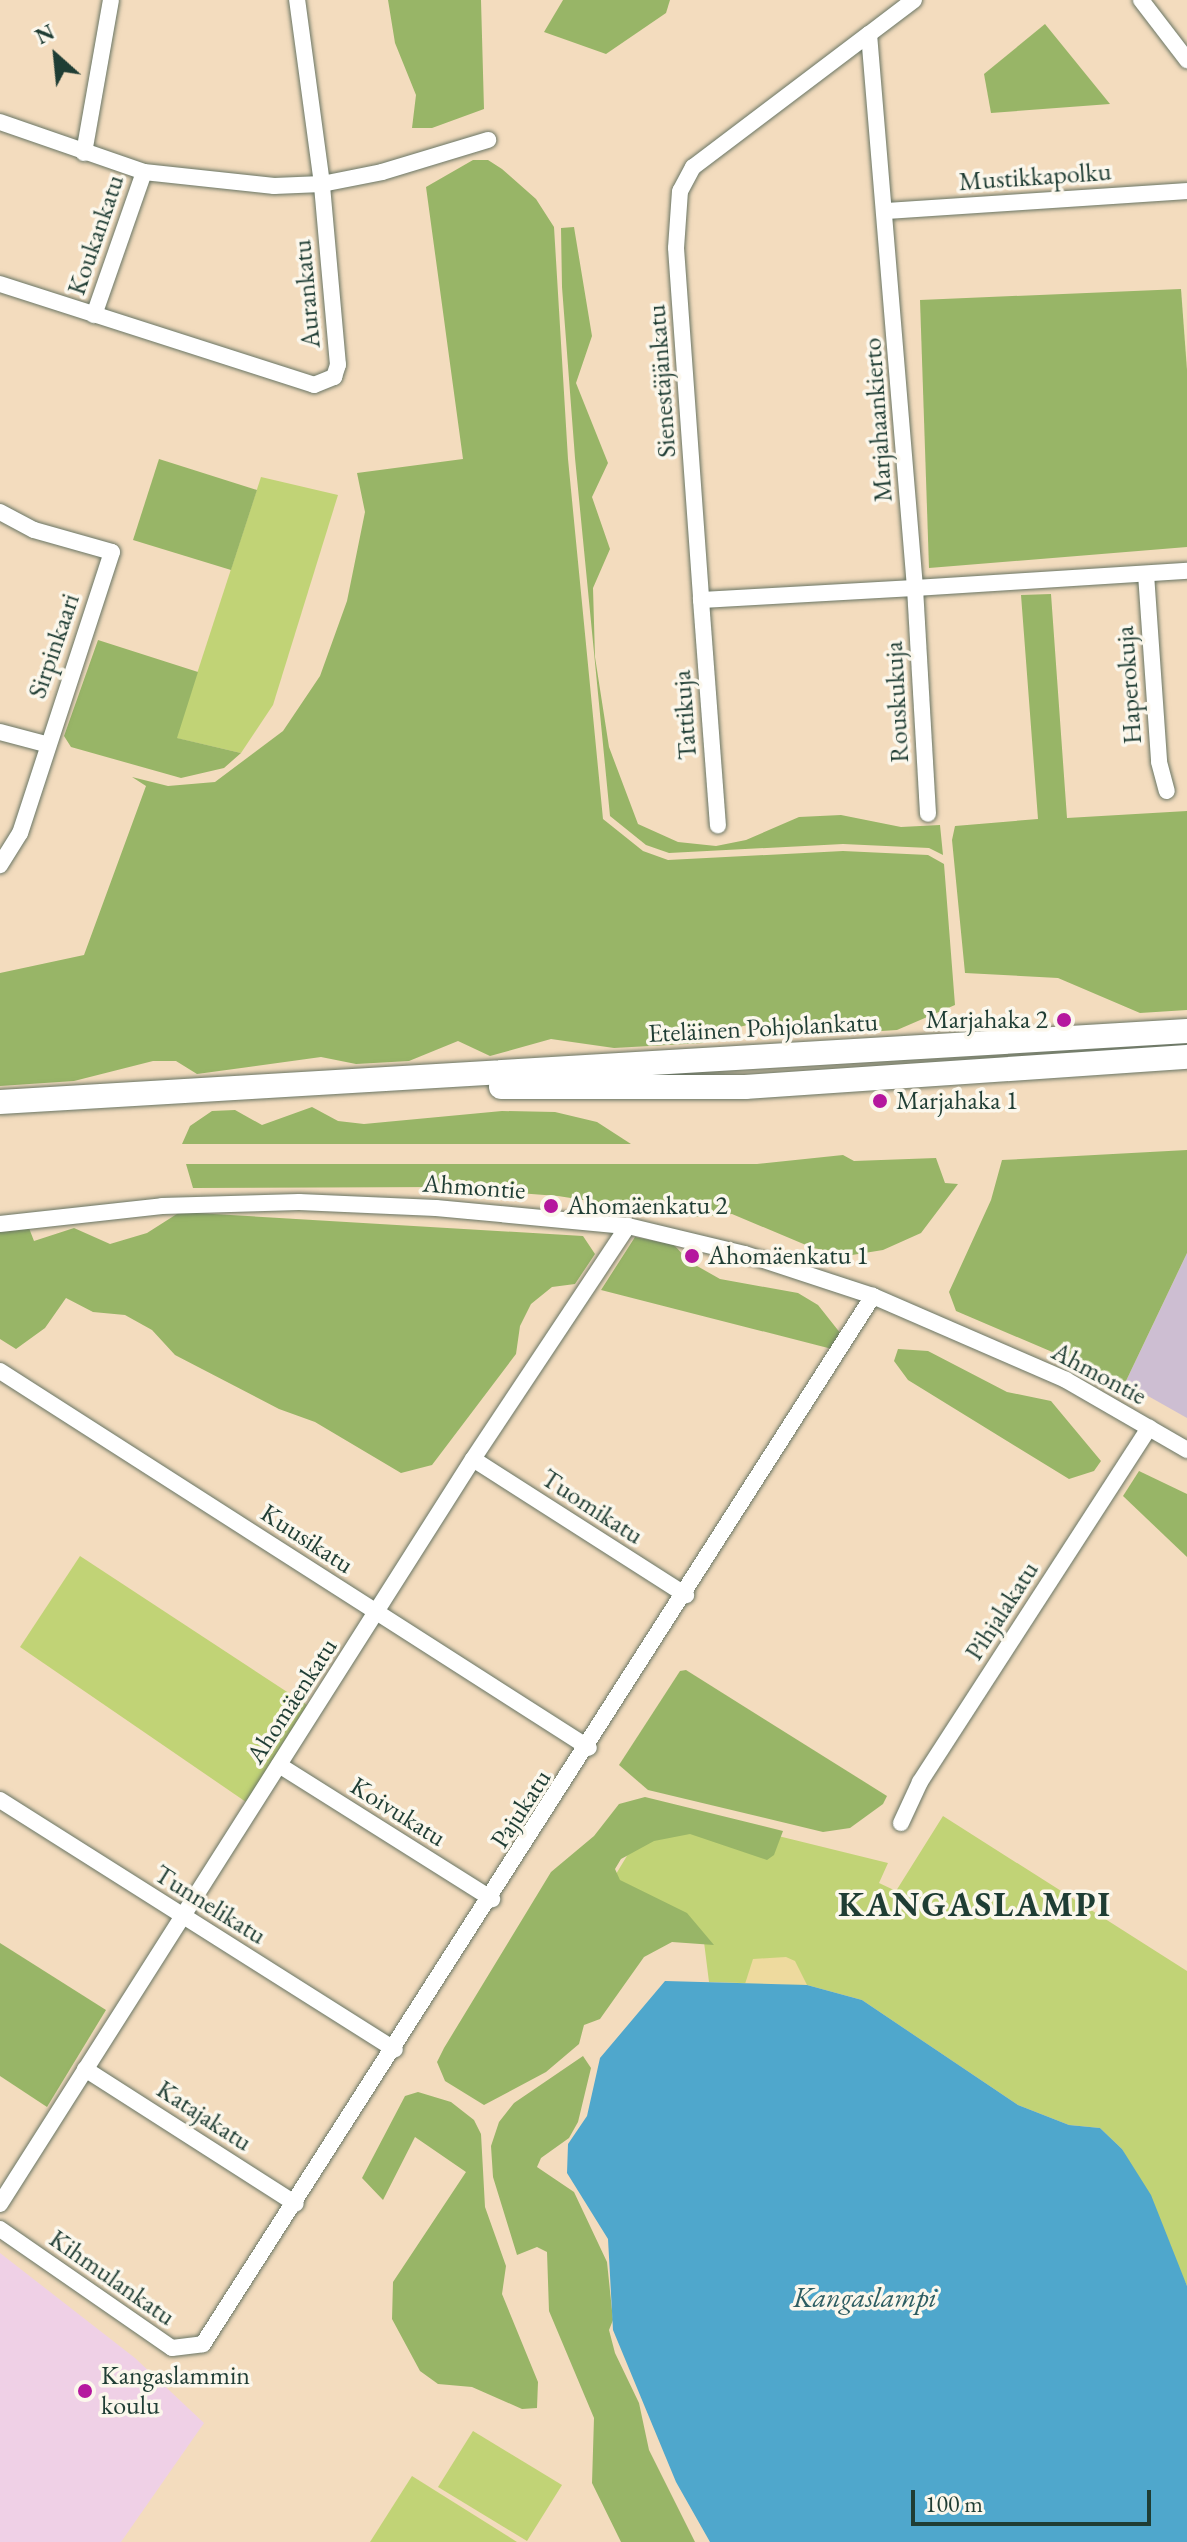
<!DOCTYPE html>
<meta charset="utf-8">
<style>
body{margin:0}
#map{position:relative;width:1187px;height:2542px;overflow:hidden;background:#f3dcbe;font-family:"EB Garamond",serif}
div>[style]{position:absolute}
.built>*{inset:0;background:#efd0e6}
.industrial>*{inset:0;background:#cdbed2}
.green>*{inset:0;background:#c1d376}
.forest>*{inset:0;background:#98b567}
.sand>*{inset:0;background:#eeda9e}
.water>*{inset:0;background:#4fa7cc}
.roads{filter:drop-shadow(0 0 2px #697564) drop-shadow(0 0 2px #697564)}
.minor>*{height:16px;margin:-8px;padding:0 8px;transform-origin:8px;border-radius:8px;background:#fff}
.secondary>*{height:24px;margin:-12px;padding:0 12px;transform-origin:12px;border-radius:12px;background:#fff}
.dots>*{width:22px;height:22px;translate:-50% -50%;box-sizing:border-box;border:4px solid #fbf7ec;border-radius:50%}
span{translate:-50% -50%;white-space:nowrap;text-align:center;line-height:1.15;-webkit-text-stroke:7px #fbf7ec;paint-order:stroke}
.street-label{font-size:26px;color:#1f3d34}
.poi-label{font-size:26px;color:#1f3d34}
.right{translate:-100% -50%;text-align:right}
.left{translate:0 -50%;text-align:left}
.water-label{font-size:28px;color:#2d5d62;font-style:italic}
.district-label{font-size:34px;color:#1f3d34;font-weight:700;letter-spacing:2px}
.north{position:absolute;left:16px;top:16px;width:80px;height:80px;-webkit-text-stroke:6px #fbf7ec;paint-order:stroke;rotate:333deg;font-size:22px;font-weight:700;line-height:32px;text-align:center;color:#1f3d34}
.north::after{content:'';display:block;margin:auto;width:28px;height:36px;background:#1f3d34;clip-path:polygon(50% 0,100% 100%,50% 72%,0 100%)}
.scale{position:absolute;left:911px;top:2490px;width:240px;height:36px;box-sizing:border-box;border:4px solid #1f3d34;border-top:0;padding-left:10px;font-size:24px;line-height:28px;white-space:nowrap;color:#1f3d34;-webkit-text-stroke:6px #fbf7ec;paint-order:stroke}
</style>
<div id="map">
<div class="built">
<div style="clip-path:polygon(0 2253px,135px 2358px,204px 2423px,121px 2542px,0 2542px)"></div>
</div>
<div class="industrial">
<div style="clip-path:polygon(1187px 1253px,1187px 1418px,1125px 1383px)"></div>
</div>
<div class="green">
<div style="clip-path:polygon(261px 477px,338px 495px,273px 705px,241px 753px,176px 738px)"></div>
<div style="clip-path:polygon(80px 1556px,307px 1705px,246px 1802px,20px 1647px)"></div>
<div style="clip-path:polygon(657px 1806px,888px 1863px,879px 1883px,896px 1891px,943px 1816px,1187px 1971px,1187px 2286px,1122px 2149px,1100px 2128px,1069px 2125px,1018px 2105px,862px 2000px,807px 1985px,709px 1982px,703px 1934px,613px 1879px)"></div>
<div style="clip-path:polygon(473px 2431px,562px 2485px,527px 2541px,438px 2487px)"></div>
<div style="clip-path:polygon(412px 2476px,517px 2542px,370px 2542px)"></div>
</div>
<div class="forest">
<div style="clip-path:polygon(388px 0,481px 0,484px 109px,432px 128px,412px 128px,416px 95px,395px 43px)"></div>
<div style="clip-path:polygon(563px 0,670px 0,666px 13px,606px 54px,544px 32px)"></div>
<div style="clip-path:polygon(1045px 24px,1110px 104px,991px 113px,984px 74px)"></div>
<div style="clip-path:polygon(473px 160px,488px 160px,502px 169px,536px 199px,554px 227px,568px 459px,603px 819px,643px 851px,668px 860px,843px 851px,928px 855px,944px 864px,955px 1005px,897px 1030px,835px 1034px,762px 1022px,734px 1028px,703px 1043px,614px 1048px,551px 1039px,490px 1056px,458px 1041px,409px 1061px,356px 1064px,321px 1057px,197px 1074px,176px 1061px,153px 1061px,74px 1081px,0 1086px,0 973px,84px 955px,146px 786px,132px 777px,168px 786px,215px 782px,283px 731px,320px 676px,347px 601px,365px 512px,357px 473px,463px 459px,426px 187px)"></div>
<div style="clip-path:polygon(574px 227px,592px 336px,576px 383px,608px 463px,592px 497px,610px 549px,593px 588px,595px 657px,609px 747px,638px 824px,678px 842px,716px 846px,746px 840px,799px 817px,841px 815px,901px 827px,940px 825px,943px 855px,929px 848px,843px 844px,669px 853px,646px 845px,610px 816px,575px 458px,562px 287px,561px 228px)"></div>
<div style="clip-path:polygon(1181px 289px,1187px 370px,1187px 547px,929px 568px,920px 300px)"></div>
<div style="clip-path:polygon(159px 459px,257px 490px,231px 570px,133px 540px)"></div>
<div style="clip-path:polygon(1051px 594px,1067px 818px,1187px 811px,1187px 1010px,1140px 1013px,1058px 978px,965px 973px,952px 840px,955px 826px,1038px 819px,1021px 595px)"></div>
<div style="clip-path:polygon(98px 640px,198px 672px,177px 738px,241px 753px,224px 768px,181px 778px,71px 747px,64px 736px)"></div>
<div style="clip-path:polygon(312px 1107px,338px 1121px,364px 1124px,502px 1111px,555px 1112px,597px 1122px,631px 1144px,182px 1144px,190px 1126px,212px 1111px,235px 1110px,262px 1125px)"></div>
<div style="clip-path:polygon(1187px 1150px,1187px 1253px,1125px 1383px,956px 1311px,949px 1292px,991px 1200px,1002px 1160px)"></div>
<div style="clip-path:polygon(843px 1155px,854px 1161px,936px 1158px,945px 1183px,958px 1184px,921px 1233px,883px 1250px,852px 1255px,813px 1248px,732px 1214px,692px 1217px,558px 1196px,441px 1187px,193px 1188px,186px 1164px,757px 1164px)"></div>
<div style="clip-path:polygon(180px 1212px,583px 1236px,595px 1254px,575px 1284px,552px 1287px,531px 1304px,520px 1326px,516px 1354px,432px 1465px,401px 1473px,315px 1422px,279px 1409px,175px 1355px,152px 1330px,125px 1315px,93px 1312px,66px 1298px,45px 1328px,16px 1349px,0 1339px,0 1231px,29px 1228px,34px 1241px,74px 1228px,110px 1244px,147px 1233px)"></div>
<div style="clip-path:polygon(635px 1237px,674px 1245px,690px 1262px,720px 1279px,798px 1293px,818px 1305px,841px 1334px,832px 1349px,601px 1290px)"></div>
<div style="clip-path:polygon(898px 1349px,928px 1351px,1007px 1392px,1051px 1401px,1101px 1461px,1094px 1471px,1069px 1479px,908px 1380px,894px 1361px)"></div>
<div style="clip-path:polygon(1139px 1471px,1187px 1494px,1187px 1557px,1123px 1496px)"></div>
<div style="clip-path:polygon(686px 1670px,887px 1796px,883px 1804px,850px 1828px,823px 1832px,648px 1790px,619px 1765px,680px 1671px)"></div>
<div style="clip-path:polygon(645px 1797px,783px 1831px,774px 1855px,767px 1860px,690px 1834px,654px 1841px,621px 1859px,615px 1869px,620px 1880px,687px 1913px,714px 1945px,672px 1942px,644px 1957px,600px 2019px,584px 2025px,579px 2044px,546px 2072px,484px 2105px,445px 2081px,437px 2062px,444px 2048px,551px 1872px,594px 1836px,619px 1804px)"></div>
<div style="clip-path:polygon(0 1943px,106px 2010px,47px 2107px,0 2076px)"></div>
<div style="clip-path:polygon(583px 2056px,591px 2068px,578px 2122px,569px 2138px,541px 2158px,537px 2167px,574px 2192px,607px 2262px,613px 2320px,609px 2330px,615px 2353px,639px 2403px,649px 2450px,695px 2542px,621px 2542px,592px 2483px,594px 2418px,549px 2311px,547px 2252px,537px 2247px,517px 2255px,493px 2177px,491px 2146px,499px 2122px,514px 2103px)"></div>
<div style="clip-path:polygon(418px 2092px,451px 2102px,474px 2120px,481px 2134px,485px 2207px,506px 2266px,502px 2294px,538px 2382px,537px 2408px,522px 2409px,472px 2387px,438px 2384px,420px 2371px,392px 2319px,393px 2282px,466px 2172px,415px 2137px,383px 2200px,362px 2178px,405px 2096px)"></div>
</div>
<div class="sand">
<div style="clip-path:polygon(786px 1957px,795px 1961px,807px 1985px,745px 1984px,753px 1959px)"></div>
</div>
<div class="water">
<div style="clip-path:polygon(665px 1981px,807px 1985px,862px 2000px,1018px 2105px,1069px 2125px,1100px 2128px,1122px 2149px,1151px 2195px,1187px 2286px,1187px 2542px,710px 2542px,676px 2482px,613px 2330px,608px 2239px,567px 2173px,568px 2144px,587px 2116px,600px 2058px)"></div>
</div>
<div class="roads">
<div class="minor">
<div style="left:914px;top:0;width:56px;rotate:142.9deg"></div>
<div style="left:869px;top:34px;width:556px;rotate:85.25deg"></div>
<div style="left:915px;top:588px;width:273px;rotate:-3.6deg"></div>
<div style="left:1141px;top:0;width:76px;rotate:52.5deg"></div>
<div style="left:869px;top:34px;width:221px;rotate:142.9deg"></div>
<div style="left:693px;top:167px;width:27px;rotate:118deg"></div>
<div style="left:680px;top:191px;width:57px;rotate:94deg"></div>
<div style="left:676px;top:248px;width:353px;rotate:85.9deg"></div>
<div style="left:701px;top:600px;width:214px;rotate:-3.2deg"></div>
<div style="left:915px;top:588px;width:226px;rotate:86.7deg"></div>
<div style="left:0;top:122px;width:152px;rotate:19.1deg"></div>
<div style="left:144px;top:172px;width:131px;rotate:6.1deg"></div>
<div style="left:274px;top:186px;width:48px;rotate:-2.4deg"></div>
<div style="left:322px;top:184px;width:61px;rotate:-11.3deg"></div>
<div style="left:382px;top:172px;width:111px;rotate:-16.8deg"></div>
<div style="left:84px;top:153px;width:155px;rotate:-80deg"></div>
<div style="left:887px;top:211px;width:301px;rotate:-3.8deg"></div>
<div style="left:0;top:284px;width:330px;rotate:17.8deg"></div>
<div style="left:314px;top:385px;width:22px;rotate:-22deg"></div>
<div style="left:334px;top:377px;width:13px;rotate:-72deg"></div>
<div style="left:338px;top:365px;width:182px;rotate:-95.1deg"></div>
<div style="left:322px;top:184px;width:186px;rotate:-97.7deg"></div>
<div style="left:94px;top:315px;width:151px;rotate:-70.7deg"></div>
<div style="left:0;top:512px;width:38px;rotate:28deg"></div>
<div style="left:34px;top:530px;width:81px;rotate:15.8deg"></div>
<div style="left:112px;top:552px;width:296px;rotate:108.1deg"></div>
<div style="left:20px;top:833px;width:38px;rotate:122deg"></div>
<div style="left:1146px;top:574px;width:188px;rotate:86deg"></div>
<div style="left:1159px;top:762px;width:30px;rotate:75deg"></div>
<div style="left:701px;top:600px;width:226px;rotate:85.7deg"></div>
<div style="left:0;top:732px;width:47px;rotate:14.9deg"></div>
<div style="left:0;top:1224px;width:163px;rotate:-6.3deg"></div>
<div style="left:162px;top:1206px;width:137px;rotate:-1.7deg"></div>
<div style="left:299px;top:1202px;width:137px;rotate:2.5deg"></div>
<div style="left:436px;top:1208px;width:193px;rotate:5.4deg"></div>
<div style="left:628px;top:1226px;width:120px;rotate:13.5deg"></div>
<div style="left:745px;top:1254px;width:135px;rotate:18.2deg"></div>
<div style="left:873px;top:1296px;width:210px;rotate:23.5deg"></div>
<div style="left:1066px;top:1380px;width:140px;rotate:30deg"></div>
<div style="left:0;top:1371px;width:699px;rotate:32.62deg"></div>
<div style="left:473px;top:1459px;width:253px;rotate:32.6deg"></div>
<div style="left:279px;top:1765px;width:252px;rotate:32.2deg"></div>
<div style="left:0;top:1800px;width:467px;rotate:32.3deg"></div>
<div style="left:901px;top:1823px;width:45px;rotate:-65.1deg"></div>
<div style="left:920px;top:1782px;width:422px;rotate:-57.1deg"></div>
<div style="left:85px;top:2069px;width:250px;rotate:32.6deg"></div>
<div style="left:0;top:2204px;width:882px;rotate:-57.59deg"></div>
<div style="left:473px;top:1459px;width:280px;rotate:-56.4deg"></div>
<div style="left:0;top:2229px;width:209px;rotate:34.7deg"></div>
<div style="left:172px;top:2348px;width:31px;rotate:-7deg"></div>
<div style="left:203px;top:2344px;width:1244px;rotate:-57.41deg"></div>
</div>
<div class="secondary">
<div style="left:501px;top:1087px;width:244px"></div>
<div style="left:745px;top:1087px;width:443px;rotate:-3.9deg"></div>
<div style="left:0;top:1102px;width:1189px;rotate:-3.42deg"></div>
</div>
</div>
<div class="dots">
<div style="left:1064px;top:1020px;background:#b5179e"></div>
<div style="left:880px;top:1101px;background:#b5179e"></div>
<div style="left:551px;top:1206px;background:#b5179e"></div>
<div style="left:692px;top:1256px;background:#b5179e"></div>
<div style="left:85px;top:2391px;background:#b5179e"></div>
</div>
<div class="street-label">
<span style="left:1035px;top:177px;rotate:-4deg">Mustikkapolku</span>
<span style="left:96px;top:235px;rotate:-71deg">Koukankatu</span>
<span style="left:307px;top:294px;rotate:-95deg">Aurankatu</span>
<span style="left:662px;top:381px;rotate:-94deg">Sienestäjänkatu</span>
<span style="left:878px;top:420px;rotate:-94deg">Marjahaankierto</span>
<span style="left:54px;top:646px;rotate:-71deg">Sirpinkaari</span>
<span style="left:1129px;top:685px;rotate:-94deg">Haperokuja</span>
<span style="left:897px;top:702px;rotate:-93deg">Rouskukuja</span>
<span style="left:685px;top:715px;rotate:-94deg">Tattikuja</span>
<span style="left:763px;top:1028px;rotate:-3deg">Eteläinen Pohjolankatu</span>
<span style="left:474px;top:1187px;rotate:4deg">Ahmontie</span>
<span style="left:1099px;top:1374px;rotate:28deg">Ahmontie</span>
<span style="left:592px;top:1507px;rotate:33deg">Tuomikatu</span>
<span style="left:307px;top:1539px;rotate:33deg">Kuusikatu</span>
<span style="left:1002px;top:1611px;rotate:-57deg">Pihjalakatu</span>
<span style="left:292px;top:1701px;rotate:-57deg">Ahomäenkatu</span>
<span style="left:521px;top:1809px;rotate:-57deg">Pajukatu</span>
<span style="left:398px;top:1812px;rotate:32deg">Koivukatu</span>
<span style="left:210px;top:1905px;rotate:32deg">Tunnelikatu</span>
<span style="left:204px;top:2116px;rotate:33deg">Katajakatu</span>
<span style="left:112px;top:2278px;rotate:35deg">Kihmulankatu</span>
</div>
<div class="poi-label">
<span class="right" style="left:1048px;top:1020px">Marjahaka 2</span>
<span class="left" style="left:896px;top:1101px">Marjahaka 1</span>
<span class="left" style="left:567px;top:1206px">Ahomäenkatu 2</span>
<span class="left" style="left:708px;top:1256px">Ahomäenkatu 1</span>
<span class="left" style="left:101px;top:2391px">Kangaslammin<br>koulu</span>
</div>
<div class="water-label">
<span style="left:865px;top:2297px">Kangaslampi</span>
</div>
<div class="district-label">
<span style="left:975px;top:1905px">KANGASLAMPI</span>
</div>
<div class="north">N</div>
<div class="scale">100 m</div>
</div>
